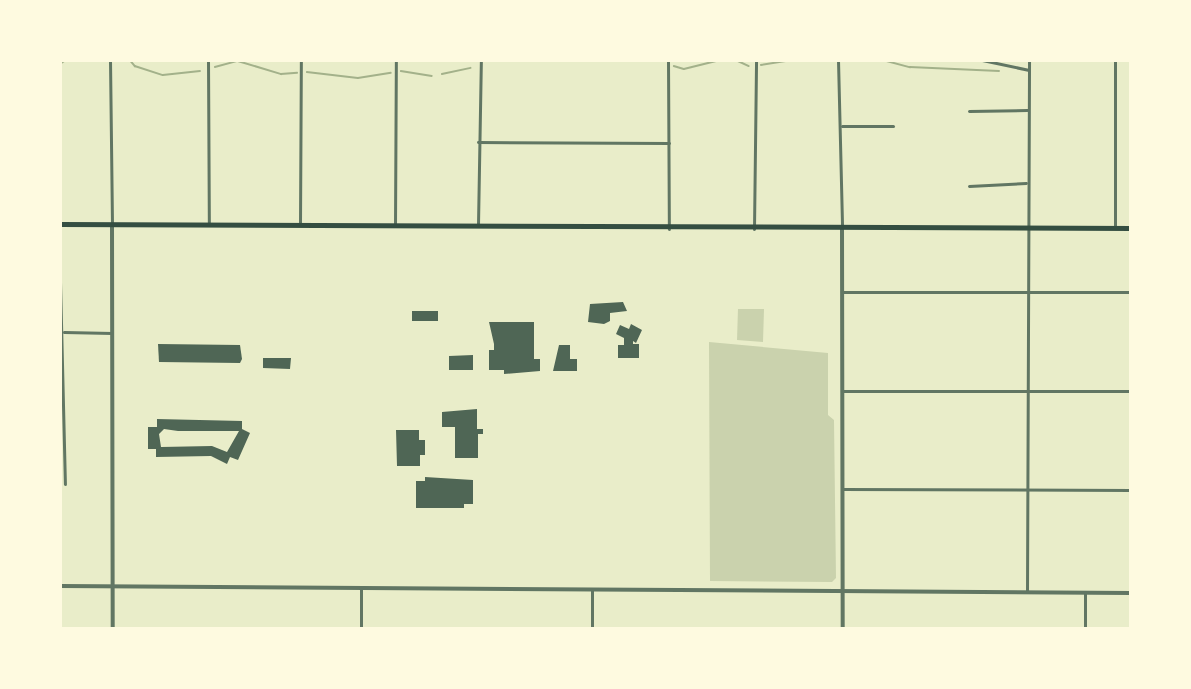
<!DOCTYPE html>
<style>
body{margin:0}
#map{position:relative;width:1191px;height:689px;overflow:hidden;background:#e9edc9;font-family:Quicksand,sans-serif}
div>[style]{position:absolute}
.green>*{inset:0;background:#cad2ad}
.stream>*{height:1.5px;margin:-0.75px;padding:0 0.75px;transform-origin:0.75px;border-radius:0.75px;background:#a3b18a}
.building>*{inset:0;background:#4f6655}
.minor>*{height:3px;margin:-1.5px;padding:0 1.5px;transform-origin:1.5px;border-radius:1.5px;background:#617663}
.tertiary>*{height:4px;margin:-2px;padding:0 2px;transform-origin:2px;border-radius:2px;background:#617663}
.secondary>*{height:4.5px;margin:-2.25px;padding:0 2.25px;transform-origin:2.25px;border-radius:2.25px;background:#344e41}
span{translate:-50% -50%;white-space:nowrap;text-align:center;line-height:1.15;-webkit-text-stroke:4.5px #fefae0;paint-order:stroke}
.frame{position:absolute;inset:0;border:62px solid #fefae0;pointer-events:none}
</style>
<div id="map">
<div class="green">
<div style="clip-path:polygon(738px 309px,764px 309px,763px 342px,737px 340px)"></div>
<div style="clip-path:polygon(709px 342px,828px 353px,828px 415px,834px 420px,836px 578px,832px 582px,710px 581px)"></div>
</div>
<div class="stream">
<div style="left:130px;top:60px;width:8px;rotate:50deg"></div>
<div style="left:135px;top:66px;width:29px;rotate:18deg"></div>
<div style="left:163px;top:75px;width:37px;rotate:-6deg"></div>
<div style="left:736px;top:60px;width:14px;rotate:25deg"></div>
<div style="left:883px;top:60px;width:28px;rotate:15deg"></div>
<div style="left:910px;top:67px;width:89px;rotate:2.6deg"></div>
<div style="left:60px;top:64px;width:7px;rotate:-34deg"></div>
<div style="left:761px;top:65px;width:31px;rotate:-9deg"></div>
<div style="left:674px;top:66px;width:10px;rotate:17deg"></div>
<div style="left:684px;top:69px;width:37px;rotate:-14deg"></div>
<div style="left:215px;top:67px;width:24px;rotate:-15deg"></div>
<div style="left:238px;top:61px;width:45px;rotate:16.8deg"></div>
<div style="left:281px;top:74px;width:16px;rotate:-4deg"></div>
<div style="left:401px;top:71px;width:31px;rotate:9deg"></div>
<div style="left:307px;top:72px;width:51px;rotate:6.7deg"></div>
<div style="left:358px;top:78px;width:33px;rotate:-9deg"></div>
<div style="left:442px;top:74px;width:29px;rotate:-12deg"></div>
</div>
<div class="building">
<div style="clip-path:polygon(623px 302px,627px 311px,610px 313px,610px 321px,604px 324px,588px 322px,590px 304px)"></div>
<div style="clip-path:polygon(412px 311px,438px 311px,438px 321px,412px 321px)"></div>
<div style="clip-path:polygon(489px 322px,534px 322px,534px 359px,540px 359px,540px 371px,504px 374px,504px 370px,489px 370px,489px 350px,494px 350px,494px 344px)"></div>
<div style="clip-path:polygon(631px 324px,642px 330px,636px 343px,633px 341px,633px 344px,639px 344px,639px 358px,618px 358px,618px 345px,624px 345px,624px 338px,616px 334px,620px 325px,629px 329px)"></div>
<div style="clip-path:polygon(158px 344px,240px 345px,242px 359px,240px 363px,159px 362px)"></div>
<div style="clip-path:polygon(559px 345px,570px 345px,570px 359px,577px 359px,577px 371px,553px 371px)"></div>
<div style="clip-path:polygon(473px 355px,473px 370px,449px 370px,449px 356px)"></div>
<div style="clip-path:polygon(263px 358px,291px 358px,290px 369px,263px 368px)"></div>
<div style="clip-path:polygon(477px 409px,477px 429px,483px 429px,483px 434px,478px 434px,478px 458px,455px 458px,455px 427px,442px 427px,442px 412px)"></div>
<div style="clip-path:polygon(evenodd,157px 419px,242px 421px,242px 429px,250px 433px,238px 460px,230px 457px,227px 464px,211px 456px,156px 457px,156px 449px,148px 449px,148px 427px,157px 427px,157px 419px,164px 429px,178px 431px,239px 431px,227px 452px,212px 446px,161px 447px,159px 434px,164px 429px)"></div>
<div style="clip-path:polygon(396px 430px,419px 430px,419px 440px,425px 440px,425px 455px,420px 455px,420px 466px,397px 466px)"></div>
<div style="clip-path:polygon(425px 477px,473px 480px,473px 504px,464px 504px,464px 508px,416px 508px,416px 481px,425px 481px)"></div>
</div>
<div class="minor">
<div style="left:110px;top:60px;width:163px;rotate:89.3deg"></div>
<div style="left:208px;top:60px;width:164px;rotate:89.7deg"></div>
<div style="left:668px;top:60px;width:169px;rotate:89.7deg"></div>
<div style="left:838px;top:60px;width:167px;rotate:88.6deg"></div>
<div style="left:982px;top:60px;width:48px;rotate:12deg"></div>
<div style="left:969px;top:111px;width:58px;rotate:-1deg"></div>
<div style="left:842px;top:126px;width:51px"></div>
<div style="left:478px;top:142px;width:191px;rotate:0.3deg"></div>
<div style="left:969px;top:186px;width:57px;rotate:-3deg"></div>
<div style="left:300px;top:225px;width:165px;rotate:-89.7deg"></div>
<div style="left:478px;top:225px;width:165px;rotate:-89deg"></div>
<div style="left:395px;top:226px;width:166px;rotate:-89.7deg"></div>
<div style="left:1115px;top:228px;width:168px;rotate:-90deg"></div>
<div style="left:754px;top:229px;width:169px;rotate:-89.3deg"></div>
<div style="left:60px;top:282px;width:202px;rotate:88.6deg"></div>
<div style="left:842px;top:292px;width:289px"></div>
<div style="left:64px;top:332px;width:48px;rotate:1.2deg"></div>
<div style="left:842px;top:391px;width:289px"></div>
<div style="left:842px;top:489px;width:289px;rotate:0.2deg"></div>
<div style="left:361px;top:588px;width:41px;rotate:90deg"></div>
<div style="left:592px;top:589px;width:40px;rotate:90deg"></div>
<div style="left:1027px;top:592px;width:532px;rotate:-89.78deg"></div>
<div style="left:1085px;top:593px;width:36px;rotate:90deg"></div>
</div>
<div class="tertiary">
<div style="left:112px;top:225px;width:404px;rotate:89.9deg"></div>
<div style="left:842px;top:229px;width:400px;rotate:89.9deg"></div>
<div style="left:60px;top:586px;width:1071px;rotate:0.37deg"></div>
</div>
<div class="secondary">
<div style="left:60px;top:224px;width:1071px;rotate:0.21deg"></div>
</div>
<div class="frame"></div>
</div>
